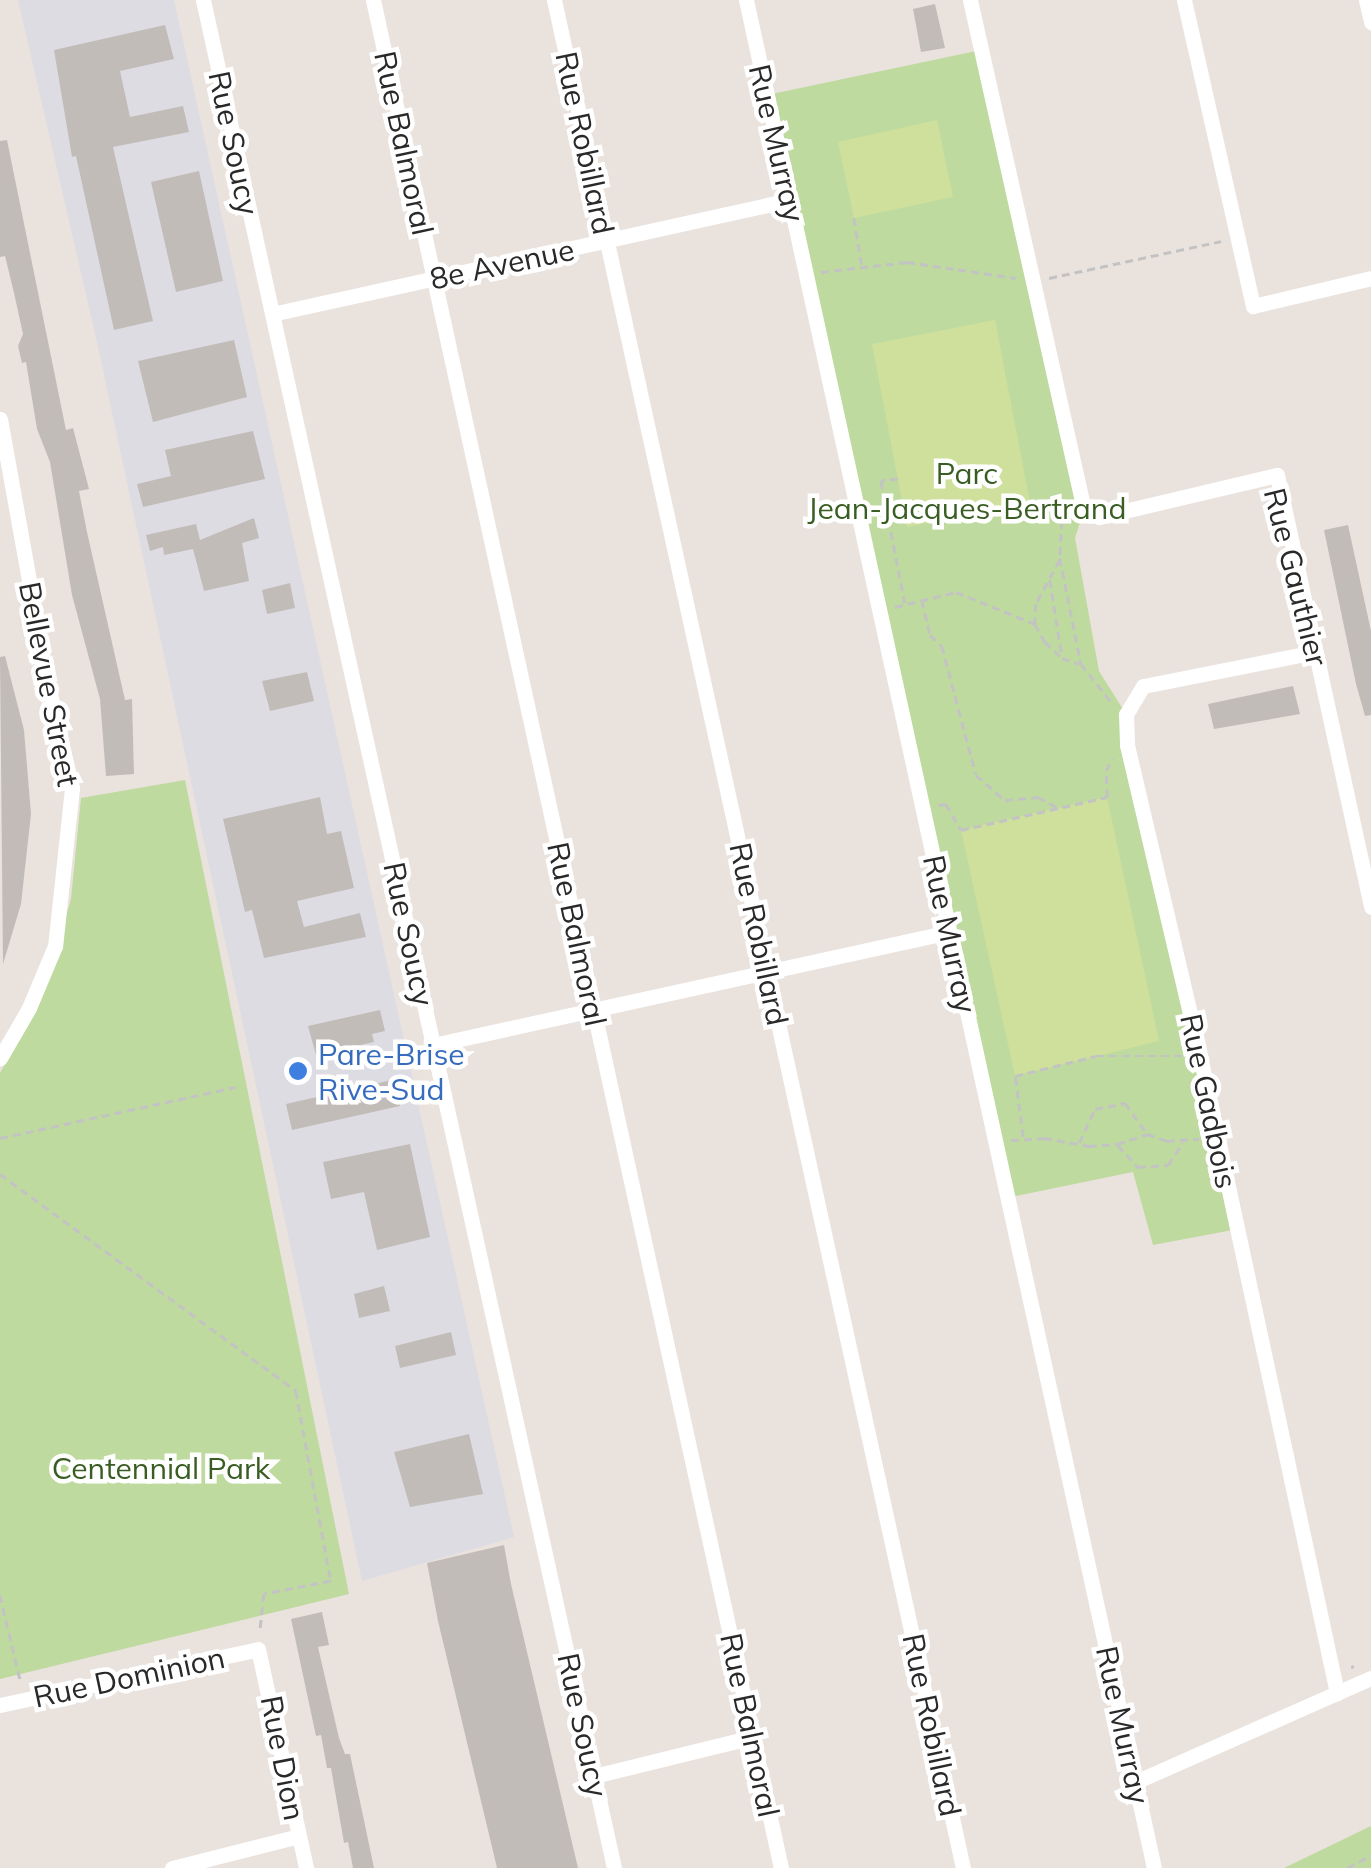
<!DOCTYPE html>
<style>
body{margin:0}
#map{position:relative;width:1371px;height:1868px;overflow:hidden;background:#eae2dd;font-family:Mulish,sans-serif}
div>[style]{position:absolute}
.industrial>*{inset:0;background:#dddce3}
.green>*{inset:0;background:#beda9f}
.pitch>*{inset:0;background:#cfe09c}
.building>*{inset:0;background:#c2bcb9}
.path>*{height:2.5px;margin-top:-1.25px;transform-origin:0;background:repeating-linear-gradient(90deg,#c3c3c3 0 8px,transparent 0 13px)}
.minor>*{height:15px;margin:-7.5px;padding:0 7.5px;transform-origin:7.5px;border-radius:7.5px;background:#fff}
.dots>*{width:28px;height:28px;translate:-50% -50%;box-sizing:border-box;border:5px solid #fff;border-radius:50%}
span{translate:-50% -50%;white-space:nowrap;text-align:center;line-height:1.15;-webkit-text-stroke:9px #fff;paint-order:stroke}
.street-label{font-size:30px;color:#292929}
.park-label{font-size:30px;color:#395d22}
.shop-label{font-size:30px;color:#366cbe}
.left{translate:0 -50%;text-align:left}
</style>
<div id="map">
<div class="industrial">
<div style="clip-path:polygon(18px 0,174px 0,514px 1537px,362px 1581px,97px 342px)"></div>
</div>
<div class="green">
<div style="clip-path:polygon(981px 50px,1084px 510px,1075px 538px,1099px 671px,1126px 714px,1238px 1229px,1153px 1245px,1133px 1172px,1011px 1197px,767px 95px)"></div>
<div style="clip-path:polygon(185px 780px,349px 1594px,0 1679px,0 1073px,44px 992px,71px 899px,81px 798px)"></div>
<div style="clip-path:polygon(1371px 1826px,1371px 1868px,1284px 1868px)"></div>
</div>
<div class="pitch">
<div style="clip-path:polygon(937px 120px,953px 197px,854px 218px,838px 142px)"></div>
<div style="clip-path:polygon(995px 320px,1030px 503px,907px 527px,872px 344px)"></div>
<div style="clip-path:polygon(1107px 797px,1159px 1041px,1015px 1076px,961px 830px)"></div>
</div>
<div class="building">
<div style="clip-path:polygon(935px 4px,945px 48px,921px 52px,913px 9px)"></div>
<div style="clip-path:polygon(165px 25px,174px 59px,120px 71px,130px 117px,183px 106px,189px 132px,113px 147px,153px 321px,114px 330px,76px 156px,72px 157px,54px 50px)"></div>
<div style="clip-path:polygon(7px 140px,66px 430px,73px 428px,89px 489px,79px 491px,87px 532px,125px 700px,132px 699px,134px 774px,106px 776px,100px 699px,72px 595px,50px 462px,37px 429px,26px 362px,22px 363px,18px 346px,23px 334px,14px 293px,5px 256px,0 257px,0 141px)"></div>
<div style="clip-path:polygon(199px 171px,223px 281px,176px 292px,151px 182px)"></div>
<div style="clip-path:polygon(234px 340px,247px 397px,153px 422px,138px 361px)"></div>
<div style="clip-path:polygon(253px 431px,265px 479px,143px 507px,137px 484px,171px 476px,165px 450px)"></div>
<div style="clip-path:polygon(254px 518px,259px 538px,242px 543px,249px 581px,204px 591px,193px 549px,164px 555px,163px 547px,150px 551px,146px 535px,196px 524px,200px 540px)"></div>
<div style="clip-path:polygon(1348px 525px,1371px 631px,1371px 715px,1365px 716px,1356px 684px,1324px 530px)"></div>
<div style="clip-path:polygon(290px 583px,295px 608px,267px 614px,262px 590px)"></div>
<div style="clip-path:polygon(5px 656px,24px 730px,31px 814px,21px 904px,3px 964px,0 657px)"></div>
<div style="clip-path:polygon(307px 672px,314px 701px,270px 711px,262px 681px)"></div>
<div style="clip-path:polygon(1293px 686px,1300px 714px,1214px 729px,1208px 704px)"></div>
<div style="clip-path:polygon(320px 797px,327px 834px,341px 831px,354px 888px,297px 901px,304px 927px,360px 913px,366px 937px,264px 958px,252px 910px,245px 912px,223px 819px)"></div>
<div style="clip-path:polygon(380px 1010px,385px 1031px,372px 1034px,374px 1042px,316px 1055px,308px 1026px)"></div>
<div style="clip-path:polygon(396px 1079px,400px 1106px,292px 1130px,286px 1104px)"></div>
<div style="clip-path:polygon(410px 1144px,430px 1237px,377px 1250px,364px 1192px,331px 1199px,323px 1162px)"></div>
<div style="clip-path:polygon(384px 1286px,390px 1311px,359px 1318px,354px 1294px)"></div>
<div style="clip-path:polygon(451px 1332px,456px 1355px,400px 1368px,395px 1346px)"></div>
<div style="clip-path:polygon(469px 1434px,483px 1494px,410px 1507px,394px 1452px)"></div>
<div style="clip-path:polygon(504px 1545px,511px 1584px,578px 1868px,497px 1868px,438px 1621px,427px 1563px)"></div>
<div style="clip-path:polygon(322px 1612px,329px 1645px,318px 1647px,339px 1738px,345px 1754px,350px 1754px,374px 1868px,353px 1868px,348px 1842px,344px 1843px,331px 1768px,327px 1768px,321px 1735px,316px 1736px,291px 1619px)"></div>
</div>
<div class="path">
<div style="left:854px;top:218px;width:49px;rotate:80.5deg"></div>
<div style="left:821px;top:272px;width:87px;rotate:-6.6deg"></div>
<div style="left:907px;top:262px;width:110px;rotate:8.4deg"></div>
<div style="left:1049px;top:278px;width:176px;rotate:-12.1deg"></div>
<div style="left:898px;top:479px;width:17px;rotate:173deg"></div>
<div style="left:881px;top:481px;width:124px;rotate:78.9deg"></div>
<div style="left:1068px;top:513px;width:10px;rotate:127deg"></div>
<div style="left:1062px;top:521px;width:37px;rotate:93deg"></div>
<div style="left:1060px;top:558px;width:108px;rotate:78.8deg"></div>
<div style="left:1081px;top:664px;width:51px;rotate:51.3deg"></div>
<div style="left:1060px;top:560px;width:50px;rotate:118.6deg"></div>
<div style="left:1036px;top:604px;width:20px;rotate:93deg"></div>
<div style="left:1035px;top:624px;width:21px;rotate:61deg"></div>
<div style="left:1045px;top:642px;width:23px;rotate:43deg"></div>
<div style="left:1062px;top:658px;width:18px;rotate:19deg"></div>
<div style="left:1050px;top:580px;width:77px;rotate:81deg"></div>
<div style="left:922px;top:600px;width:36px;rotate:77deg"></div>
<div style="left:930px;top:635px;width:16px;rotate:43deg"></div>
<div style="left:942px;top:646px;width:133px;rotate:75.2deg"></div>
<div style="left:976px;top:775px;width:38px;rotate:41deg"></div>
<div style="left:1005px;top:800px;width:33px;rotate:-5deg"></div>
<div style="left:1038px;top:797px;width:24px;rotate:28deg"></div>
<div style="left:895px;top:607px;width:63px;rotate:-13.8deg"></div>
<div style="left:956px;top:592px;width:85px;rotate:22.1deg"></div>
<div style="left:938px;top:805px;width:8px;rotate:-7deg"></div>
<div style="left:946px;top:804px;width:30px;rotate:60deg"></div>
<div style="left:961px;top:830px;width:150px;rotate:-12.7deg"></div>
<div style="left:1107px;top:797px;width:26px;rotate:-92deg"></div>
<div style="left:1106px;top:771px;width:14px;rotate:-65deg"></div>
<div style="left:1023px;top:1137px;width:62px;rotate:-97.5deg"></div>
<div style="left:1015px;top:1076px;width:83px;rotate:-13.9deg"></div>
<div style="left:1096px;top:1056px;width:88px"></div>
<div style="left:0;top:1138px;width:241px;rotate:-12.2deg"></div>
<div style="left:1011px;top:1140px;width:33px;rotate:-3deg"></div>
<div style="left:1044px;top:1138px;width:46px;rotate:10.1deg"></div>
<div style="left:1089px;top:1146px;width:28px;rotate:-4deg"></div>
<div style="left:1117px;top:1144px;width:32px;rotate:-18deg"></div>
<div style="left:1147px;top:1134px;width:21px;rotate:19deg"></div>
<div style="left:1167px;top:1141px;width:32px;rotate:-4deg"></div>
<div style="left:1079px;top:1143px;width:38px;rotate:-65deg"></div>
<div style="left:1095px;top:1109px;width:31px;rotate:-11deg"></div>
<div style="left:1125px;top:1103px;width:34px;rotate:54deg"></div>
<div style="left:1118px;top:1145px;width:30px;rotate:48deg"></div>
<div style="left:1138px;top:1167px;width:30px;rotate:-4deg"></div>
<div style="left:1168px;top:1165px;width:27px;rotate:-57deg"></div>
<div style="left:0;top:1174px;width:367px;rotate:36.2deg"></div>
<div style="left:296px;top:1391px;width:193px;rotate:79.6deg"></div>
<div style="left:331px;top:1581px;width:68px;rotate:169deg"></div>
<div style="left:264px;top:1594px;width:39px;rotate:96deg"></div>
<div style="left:0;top:1595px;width:90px;rotate:76.6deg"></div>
<div style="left:1351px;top:1667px;width:3px;rotate:-18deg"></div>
<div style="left:1347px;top:1868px;width:27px;rotate:-28deg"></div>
</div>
<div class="minor">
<div style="left:203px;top:0;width:1913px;rotate:77.59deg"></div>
<div style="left:373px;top:0;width:1912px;rotate:77.68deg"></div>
<div style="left:554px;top:0;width:1912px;rotate:77.65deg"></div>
<div style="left:746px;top:0;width:1912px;rotate:77.68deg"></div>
<div style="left:970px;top:0;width:523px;rotate:77.4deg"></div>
<div style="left:1084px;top:510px;width:17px;rotate:25deg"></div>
<div style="left:1099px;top:517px;width:183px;rotate:-13.3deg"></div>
<div style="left:1277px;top:475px;width:442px;rotate:77.7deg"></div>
<div style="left:1184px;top:0;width:314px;rotate:77.3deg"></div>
<div style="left:1253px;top:306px;width:121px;rotate:-13.3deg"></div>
<div style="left:1366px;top:0;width:23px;rotate:77deg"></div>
<div style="left:272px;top:314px;width:530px;rotate:-12.41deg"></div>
<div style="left:0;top:419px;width:275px;rotate:79.8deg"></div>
<div style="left:49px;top:690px;width:101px;rotate:76.8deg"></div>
<div style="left:72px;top:788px;width:159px;rotate:96.1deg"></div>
<div style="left:55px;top:946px;width:67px;rotate:112.8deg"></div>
<div style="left:29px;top:1008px;width:58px;rotate:120.1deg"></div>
<div style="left:1315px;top:652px;width:175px;rotate:168.8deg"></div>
<div style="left:1143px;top:686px;width:33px;rotate:121deg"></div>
<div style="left:1126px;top:714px;width:31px;rotate:88deg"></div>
<div style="left:1127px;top:745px;width:319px;rotate:76.8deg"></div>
<div style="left:1200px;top:1056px;width:652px;rotate:77.86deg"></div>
<div style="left:433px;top:1045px;width:528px;rotate:-12.35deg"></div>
<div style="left:0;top:1705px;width:264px;rotate:-12.2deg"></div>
<div style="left:258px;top:1649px;width:224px;rotate:77.6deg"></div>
<div style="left:594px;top:1776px;width:164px;rotate:-13.8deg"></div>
<div style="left:1135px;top:1782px;width:258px;rotate:-23.8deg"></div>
<div style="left:172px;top:1868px;width:131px;rotate:-14.1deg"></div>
</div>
<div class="dots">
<div style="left:298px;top:1071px;background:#3f7fe0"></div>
</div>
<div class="street-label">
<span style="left:234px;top:143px;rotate:78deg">Rue Soucy</span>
<span style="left:404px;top:143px;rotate:78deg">Rue Balmoral</span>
<span style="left:585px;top:143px;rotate:78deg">Rue Robillard</span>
<span style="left:777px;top:143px;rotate:77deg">Rue Murray</span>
<span style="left:502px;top:264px;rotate:-12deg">8e Avenue</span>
<span style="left:1296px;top:577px;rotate:76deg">Rue Gauthier</span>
<span style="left:49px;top:684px;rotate:79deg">Bellevue Street</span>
<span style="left:409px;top:934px;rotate:78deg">Rue Soucy</span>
<span style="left:577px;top:934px;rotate:78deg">Rue Balmoral</span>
<span style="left:759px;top:934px;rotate:78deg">Rue Robillard</span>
<span style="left:950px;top:934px;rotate:78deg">Rue Murray</span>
<span style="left:1209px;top:1101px;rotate:78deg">Rue Gadbois</span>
<span style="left:129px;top:1677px;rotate:-12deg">Rue Dominion</span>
<span style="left:583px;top:1725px;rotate:78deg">Rue Soucy</span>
<span style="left:750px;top:1725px;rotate:78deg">Rue Balmoral</span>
<span style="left:932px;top:1725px;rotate:78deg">Rue Robillard</span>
<span style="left:1123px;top:1725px;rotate:78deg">Rue Murray</span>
<span style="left:283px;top:1758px;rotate:79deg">Rue Dion</span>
</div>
<div class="park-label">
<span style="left:967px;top:490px">Parc<br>Jean-Jacques-Bertrand</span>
<span style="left:161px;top:1468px">Centennial Park</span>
</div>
<div class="shop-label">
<span class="left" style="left:318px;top:1071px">Pare-Brise<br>Rive-Sud</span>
</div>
</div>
